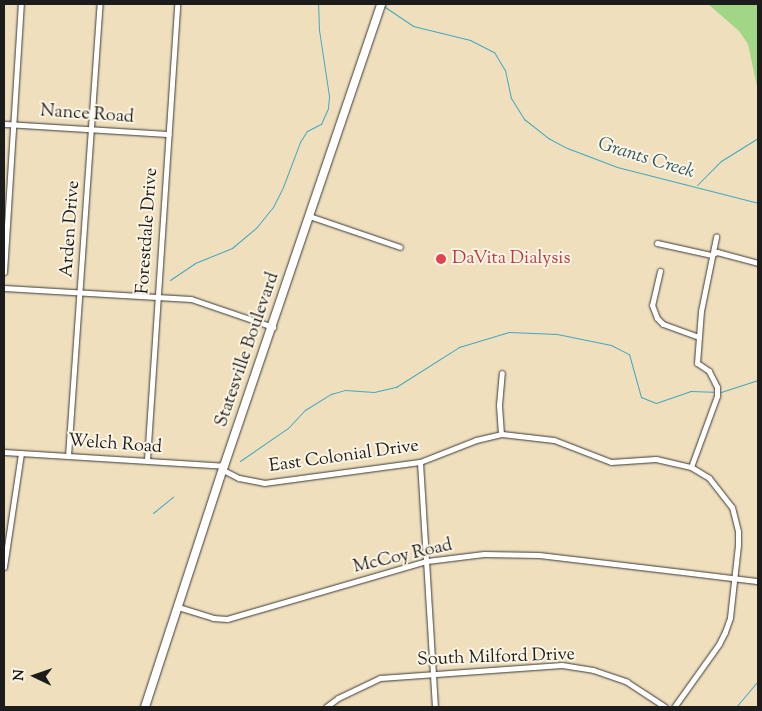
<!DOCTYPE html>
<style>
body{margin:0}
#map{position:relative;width:762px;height:711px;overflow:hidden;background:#efdfbd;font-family:"Sorts Mill Goudy",serif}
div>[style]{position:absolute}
.green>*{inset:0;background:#a1d686}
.stream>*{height:1px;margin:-0.5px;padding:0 0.5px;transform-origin:0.5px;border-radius:0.5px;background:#41a9c1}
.roads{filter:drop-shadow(0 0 1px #3c3934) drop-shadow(0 0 1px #3c3934)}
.minor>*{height:5px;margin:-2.5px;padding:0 2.5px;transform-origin:2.5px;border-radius:2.5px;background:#fff}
.secondary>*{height:8px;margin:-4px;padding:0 4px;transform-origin:4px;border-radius:4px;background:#fff}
.dots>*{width:14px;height:14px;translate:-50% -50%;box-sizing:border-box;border:2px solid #fcf5e5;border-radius:50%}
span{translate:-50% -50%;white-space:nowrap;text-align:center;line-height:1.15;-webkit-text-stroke:4px #fcf5e5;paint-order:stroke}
.street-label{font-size:18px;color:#1c1c1c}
.health-label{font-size:18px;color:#be3a42}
.left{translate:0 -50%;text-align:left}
.water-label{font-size:19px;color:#2d5b66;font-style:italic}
.frame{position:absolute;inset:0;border:5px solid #1c1c1c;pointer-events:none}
.north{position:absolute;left:10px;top:651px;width:50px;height:50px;-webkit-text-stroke:4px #fcf5e5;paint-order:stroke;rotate:273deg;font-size:14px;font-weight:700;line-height:20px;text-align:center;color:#1c1c1c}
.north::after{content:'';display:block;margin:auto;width:18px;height:22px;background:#1c1c1c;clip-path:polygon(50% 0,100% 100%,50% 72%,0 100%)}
</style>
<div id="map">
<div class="green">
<div style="clip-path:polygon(708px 4px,758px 4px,758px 91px,748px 44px,739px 31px)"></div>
</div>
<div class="stream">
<div style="left:385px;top:7px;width:34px;rotate:34deg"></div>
<div style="left:413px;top:26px;width:59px;rotate:13.8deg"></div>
<div style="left:470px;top:40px;width:27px;rotate:27deg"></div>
<div style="left:494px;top:52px;width:21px;rotate:59deg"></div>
<div style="left:505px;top:70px;width:29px;rotate:78deg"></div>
<div style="left:511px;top:98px;width:25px;rotate:58deg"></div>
<div style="left:524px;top:119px;width:31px;rotate:38deg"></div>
<div style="left:548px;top:138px;width:21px;rotate:28deg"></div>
<div style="left:567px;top:148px;width:53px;rotate:20.8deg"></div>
<div style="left:617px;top:167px;width:146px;rotate:14.3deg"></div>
<div style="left:697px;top:185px;width:34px;rotate:-45deg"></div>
<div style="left:721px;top:161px;width:44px;rotate:-31.9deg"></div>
<div style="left:170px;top:280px;width:30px;rotate:-34deg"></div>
<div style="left:195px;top:263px;width:40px;rotate:-22deg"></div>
<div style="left:232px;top:248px;width:31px;rotate:-40deg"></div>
<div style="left:256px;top:228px;width:27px;rotate:-51deg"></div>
<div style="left:273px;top:207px;width:22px;rotate:-63deg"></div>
<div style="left:283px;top:187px;width:48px;rotate:-69.3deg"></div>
<div style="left:300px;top:142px;width:13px;rotate:-58deg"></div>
<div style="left:307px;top:131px;width:16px;rotate:-27deg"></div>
<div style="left:321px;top:124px;width:17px;rotate:-66deg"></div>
<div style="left:328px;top:108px;width:12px;rotate:-85deg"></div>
<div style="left:329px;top:96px;width:67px;rotate:-98.6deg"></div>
<div style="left:319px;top:30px;width:26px;rotate:-92deg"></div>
<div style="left:721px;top:392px;width:38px;rotate:-18deg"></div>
<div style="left:757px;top:380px;width:2px;rotate:-63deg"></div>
<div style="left:240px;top:461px;width:58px;rotate:-34.5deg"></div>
<div style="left:288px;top:428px;width:25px;rotate:-47deg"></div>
<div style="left:305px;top:410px;width:31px;rotate:-32deg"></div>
<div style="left:331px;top:394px;width:15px;rotate:-16deg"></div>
<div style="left:345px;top:390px;width:29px;rotate:4deg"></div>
<div style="left:374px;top:392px;width:23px;rotate:-13deg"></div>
<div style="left:396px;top:387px;width:75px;rotate:-32.4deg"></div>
<div style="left:459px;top:347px;width:52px;rotate:-16.7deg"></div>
<div style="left:509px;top:332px;width:48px;rotate:2.4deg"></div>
<div style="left:557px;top:334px;width:55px;rotate:11.5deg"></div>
<div style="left:611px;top:345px;width:20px;rotate:27deg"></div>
<div style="left:629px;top:354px;width:45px;rotate:74.4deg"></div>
<div style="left:641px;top:397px;width:16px;rotate:22deg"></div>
<div style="left:656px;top:403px;width:36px;rotate:-19deg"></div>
<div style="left:690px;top:391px;width:23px;rotate:2deg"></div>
<div style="left:153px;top:513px;width:26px;rotate:-39deg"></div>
<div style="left:736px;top:707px;width:34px;rotate:-50deg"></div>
</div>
<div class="roads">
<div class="minor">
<div style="left:4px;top:124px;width:165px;rotate:3.5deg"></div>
<div style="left:309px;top:216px;width:96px;rotate:18.8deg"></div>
<div style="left:657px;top:243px;width:55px;rotate:12.5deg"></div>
<div style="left:711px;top:255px;width:7px;rotate:-27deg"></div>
<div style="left:717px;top:252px;width:42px;rotate:15deg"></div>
<div style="left:660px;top:271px;width:35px;rotate:103deg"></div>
<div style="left:652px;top:305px;width:14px;rotate:69deg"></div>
<div style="left:657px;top:318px;width:8px;rotate:45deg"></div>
<div style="left:663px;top:324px;width:38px;rotate:20deg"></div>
<div style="left:4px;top:272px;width:269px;rotate:-86.4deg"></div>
<div style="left:4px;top:288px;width:187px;rotate:3.4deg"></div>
<div style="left:191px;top:299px;width:87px;rotate:18.9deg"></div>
<div style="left:501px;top:434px;width:29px;rotate:-94deg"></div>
<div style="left:499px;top:405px;width:32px;rotate:-85deg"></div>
<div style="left:4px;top:452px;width:220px;rotate:3.6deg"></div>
<div style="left:68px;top:456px;width:453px;rotate:-86deg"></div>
<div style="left:147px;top:460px;width:457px;rotate:-86.2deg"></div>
<div style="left:420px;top:462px;width:245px;rotate:86.5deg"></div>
<div style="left:691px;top:467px;width:76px;rotate:-69.9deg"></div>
<div style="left:717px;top:396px;width:9px;rotate:-90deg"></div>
<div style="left:717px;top:387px;width:18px;rotate:-117deg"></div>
<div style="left:709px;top:371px;width:14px;rotate:-146deg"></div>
<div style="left:697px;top:363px;width:52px;rotate:-85.6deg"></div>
<div style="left:701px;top:311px;width:76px;rotate:-78.5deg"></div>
<div style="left:223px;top:470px;width:18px;rotate:27deg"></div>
<div style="left:239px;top:478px;width:25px;rotate:11deg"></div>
<div style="left:264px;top:483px;width:157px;rotate:-7.7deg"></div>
<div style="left:420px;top:462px;width:60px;rotate:-21.4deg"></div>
<div style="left:476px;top:440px;width:27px;rotate:-13deg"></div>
<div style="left:502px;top:434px;width:52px;rotate:6.6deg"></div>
<div style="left:554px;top:440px;width:61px;rotate:21.1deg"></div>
<div style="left:611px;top:462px;width:45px;rotate:-3.8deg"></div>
<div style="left:656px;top:459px;width:36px;rotate:13deg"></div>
<div style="left:691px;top:467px;width:21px;rotate:31deg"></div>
<div style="left:709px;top:478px;width:37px;rotate:52deg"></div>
<div style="left:732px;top:507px;width:25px;rotate:76deg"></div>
<div style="left:738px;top:531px;width:14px;rotate:90deg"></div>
<div style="left:738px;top:545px;width:73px;rotate:96.3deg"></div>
<div style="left:730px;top:618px;width:15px;rotate:110deg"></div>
<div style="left:725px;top:632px;width:13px;rotate:117deg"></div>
<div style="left:719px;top:644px;width:77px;rotate:125.5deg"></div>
<div style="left:4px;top:567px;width:115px;rotate:-81.5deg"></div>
<div style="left:178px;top:607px;width:37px;rotate:17deg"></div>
<div style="left:213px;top:618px;width:14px;rotate:4deg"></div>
<div style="left:227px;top:619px;width:208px;rotate:-16.2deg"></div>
<div style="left:427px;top:561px;width:57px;rotate:-7deg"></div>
<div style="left:484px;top:554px;width:55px;rotate:1deg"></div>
<div style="left:539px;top:555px;width:221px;rotate:6.8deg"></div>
<div style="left:326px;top:707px;width:15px;rotate:-37deg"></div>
<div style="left:338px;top:698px;width:47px;rotate:-25.5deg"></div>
<div style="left:380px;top:678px;width:182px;rotate:-4.1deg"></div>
<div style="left:562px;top:665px;width:31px;rotate:9deg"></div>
<div style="left:593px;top:670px;width:36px;rotate:19deg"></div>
<div style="left:627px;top:682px;width:45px;rotate:33.3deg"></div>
</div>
<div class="secondary">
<div style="left:145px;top:707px;width:254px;rotate:-71.9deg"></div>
<div style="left:224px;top:466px;width:488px;rotate:-71.2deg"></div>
</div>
</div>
<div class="dots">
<div style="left:441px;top:259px;background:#e0444e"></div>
</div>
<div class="street-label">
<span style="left:87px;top:115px;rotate:4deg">Nance Road</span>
<span style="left:71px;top:229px;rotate:-86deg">Arden Drive</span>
<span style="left:148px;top:231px;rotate:-86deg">Forestdale Drive</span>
<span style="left:248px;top:350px;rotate:-71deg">Statesville Boulevard</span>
<span style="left:115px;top:445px;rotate:4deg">Welch Road</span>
<span style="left:344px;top:457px;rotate:-8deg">East Colonial Drive</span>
<span style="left:403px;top:557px;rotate:-13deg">McCoy Road</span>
<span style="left:496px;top:658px;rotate:-2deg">South Milford Drive</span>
</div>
<div class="health-label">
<span class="left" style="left:452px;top:259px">DaVita Dialysis</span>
</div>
<div class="water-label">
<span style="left:646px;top:159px;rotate:17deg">Grants Creek</span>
</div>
<div class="frame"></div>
<div class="north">N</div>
</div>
